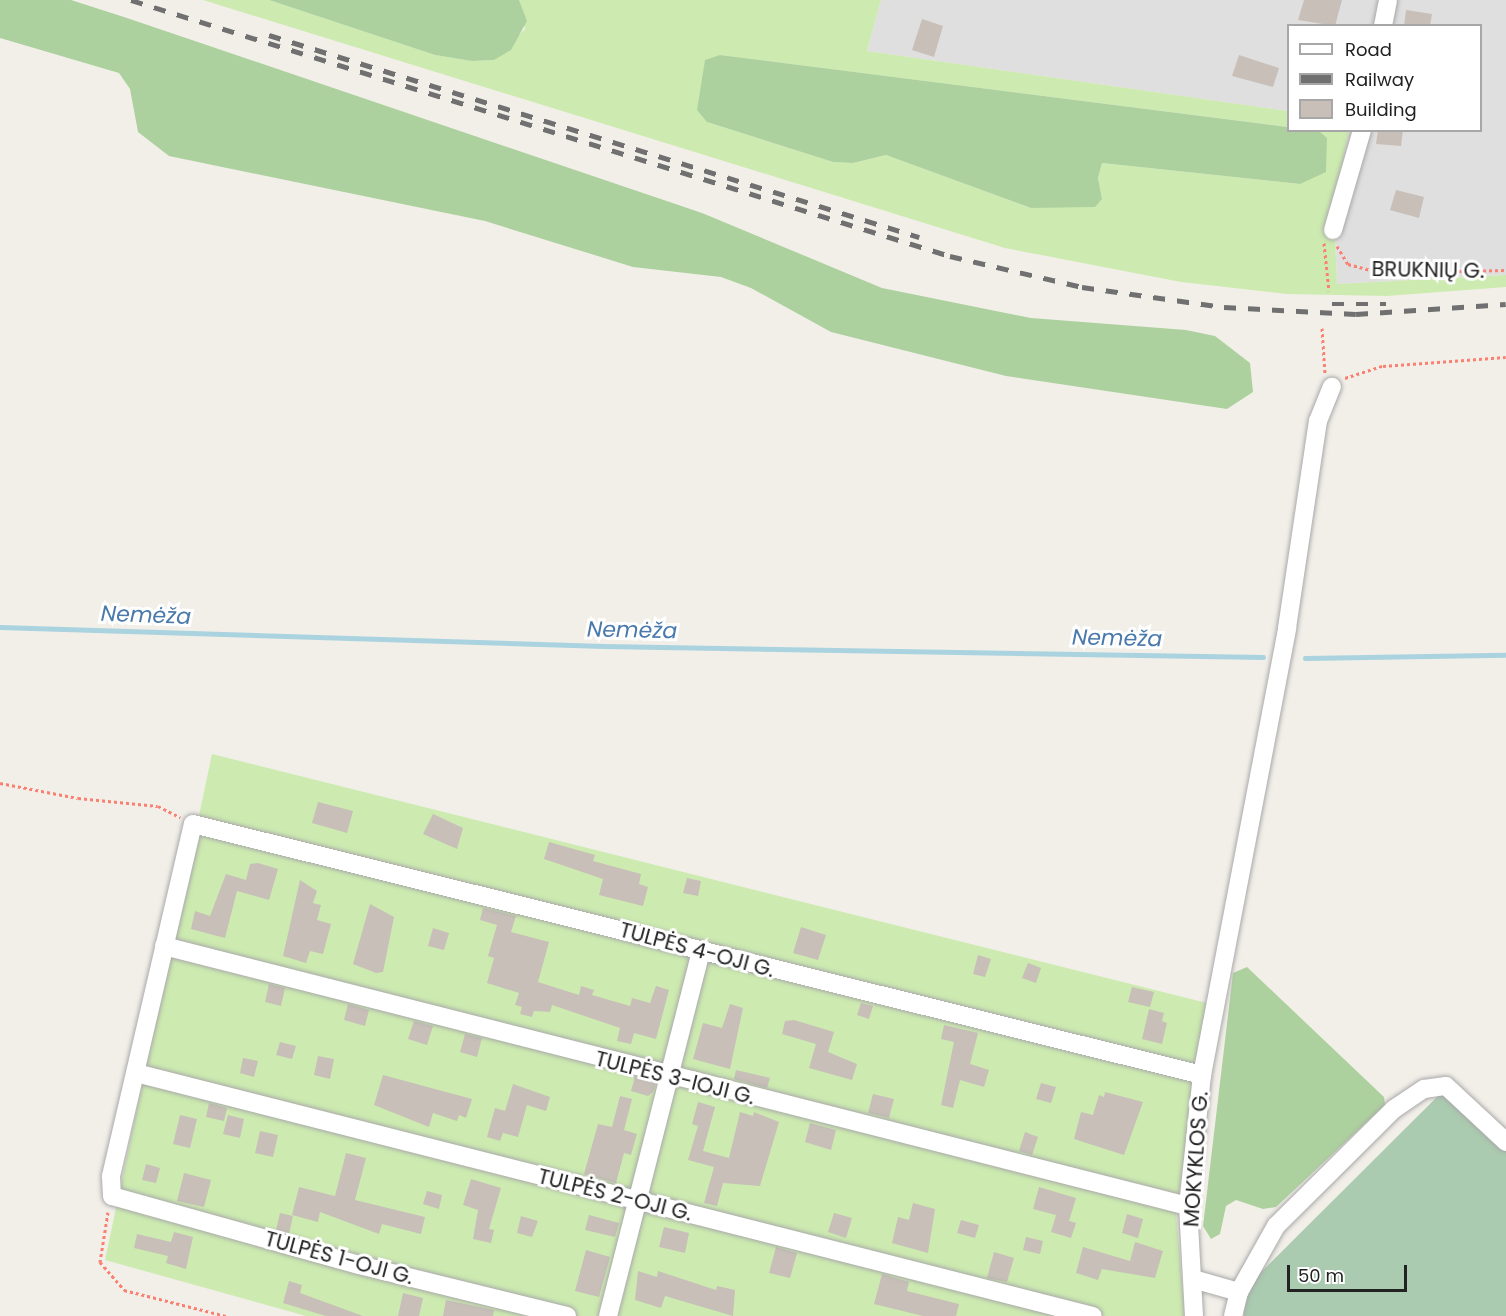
<!DOCTYPE html>
<meta charset="utf-8">
<style>
body{margin:0}
#map{position:relative;width:1506px;height:1316px;overflow:hidden;background:#f2efe9;font-family:Poppins,sans-serif}
div>[style]{position:absolute}
.residential>*{inset:0;background:#e0dfdf}
.grass>*{inset:0;background:#cdebb0}
.forest>*{inset:0;background:#add19e}
.cemetery>*{inset:0;background:#aacbaf}
.stream>*{height:4.5px;margin:-2.25px;padding:0 2.25px;transform-origin:2.25px;border-radius:2.25px;background:#aad3df}
.building>*{inset:0;background:#c7bfb8}
.path>*{height:3px;margin-top:-1.5px;transform-origin:0;background:repeating-linear-gradient(90deg,#fa8072 0 3px,transparent 0 6px)}
.roads{filter:drop-shadow(0 0 2px #a9a9a9) drop-shadow(0 0 2px #a9a9a9)}
.street>*{height:18px;margin:-9px;padding:0 9px;transform-origin:9px;border-radius:9px;background:#fff}
.rail>*{height:4.5px;margin-top:-2.25px;transform-origin:0;background:repeating-linear-gradient(90deg,#707070 0 12px,transparent 0 24px)}
span{translate:-50% -50%;white-space:nowrap;text-align:center;line-height:1.15;-webkit-text-stroke:6px #fff;paint-order:stroke}
.street-label{font-size:21px;color:#222}
.water-label{font-size:22px;color:#4a7aab;font-style:italic}
.legend{position:absolute;left:1287px;top:24px;width:195px;height:108px;box-sizing:border-box;background:#fff;border:2px solid #a7a7a7;margin:0;padding:8px 10px;list-style:none;font-size:18px;color:#222}
.legend li{display:flex;align-items:center;gap:12px;height:30px}
.legend b{width:30px;border:2px solid #a7a7a7}
.scale{position:absolute;left:1287px;top:1265px;width:120px;height:27px;box-sizing:border-box;border:3px solid #222;border-top:0;padding-left:8px;font-size:18px;line-height:21px;white-space:nowrap;color:#222;-webkit-text-stroke:4px #fff;paint-order:stroke}
</style>
<div id="map">
<div class="residential">
<div style="clip-path:polygon(881px 0,1506px 0,1506px 275px,1337px 284px,1334px 209px,1349px 131px,1480px 130px,1480px 26px,1288px 26px,1288px 111px,867px 51px)"></div>
</div>
<div class="grass">
<div style="clip-path:polygon(203px 0,269px 0,435px 55px,472px 61px,494px 60px,525px 29px,519px 0,881px 0,867px 51px,1288px 111px,1288px 127px,720px 55px,707px 122px,833px 162px,853px 163px,886px 155px,1031px 208px,1102px 199px,1098px 178px,1102px 163px,1300px 184px,1317px 131px,1349px 131px,1334px 209px,1337px 284px,1506px 275px,1506px 287px,1387px 296px,1287px 294px,1181px 282px,1005px 248px)"></div>
<div style="clip-path:polygon(212px 754px,1207px 1003px,1176px 1212px,1185px 1316px,306px 1316px,105px 1260px)"></div>
</div>
<div class="forest">
<div style="clip-path:polygon(0 0,71px 0,124px 17px,702px 213px,882px 288px,1031px 318px,1186px 330px,1215px 336px,1250px 363px,1253px 392px,1227px 409px,1006px 376px,831px 332px,751px 288px,721px 277px,633px 267px,485px 221px,169px 156px,138px 132px,130px 89px,119px 73px,0 38px)"></div>
<div style="clip-path:polygon(269px 0,519px 0,527px 21px,511px 50px,494px 60px,472px 61px,435px 55px)"></div>
<div style="clip-path:polygon(720px 55px,1319px 131px,1327px 138px,1326px 172px,1300px 184px,1102px 163px,1098px 178px,1102px 199px,1095px 207px,1031px 208px,886px 155px,853px 163px,833px 162px,707px 122px,697px 110px,705px 60px)"></div>
<div style="clip-path:polygon(1247px 967px,1384px 1097px,1385px 1105px,1276px 1207px,1263px 1209px,1236px 1200px,1226px 1206px,1220px 1234px,1211px 1239px,1203px 1226px,1233px 973px)"></div>
</div>
<div class="cemetery">
<div style="clip-path:polygon(1443px 1091px,1506px 1150px,1506px 1316px,1244px 1316px,1244px 1289px)"></div>
</div>
<div class="stream">
<div style="left:0;top:627px;width:604px;rotate:1.8deg"></div>
<div style="left:604px;top:646px;width:659px;rotate:0.96deg"></div>
<div style="left:1305px;top:658px;width:201px;rotate:-0.9deg"></div>
</div>
<div class="building">
<div style="clip-path:polygon(1304px 0,1342px 0,1335px 26px,1298px 20px)"></div>
<div style="clip-path:polygon(1406px 10px,1432px 14px,1430px 26px,1404px 26px)"></div>
<div style="clip-path:polygon(922px 19px,943px 26px,934px 57px,912px 50px)"></div>
<div style="clip-path:polygon(1239px 55px,1279px 68px,1273px 87px,1232px 76px)"></div>
<div style="clip-path:polygon(1378px 130px,1403px 130px,1401px 146px,1376px 144px)"></div>
<div style="clip-path:polygon(1396px 190px,1424px 197px,1419px 218px,1390px 210px)"></div>
<div style="clip-path:polygon(318px 802px,353px 811px,347px 833px,312px 823px)"></div>
<div style="clip-path:polygon(433px 814px,463px 828px,457px 849px,423px 834px)"></div>
<div style="clip-path:polygon(549px 842px,595px 855px,593px 861px,641px 874px,639px 884px,648px 887px,643px 906px,599px 895px,603px 879px,544px 859px)"></div>
<div style="clip-path:polygon(258px 863px,278px 869px,269px 900px,237px 891px,225px 938px,191px 929px,195px 911px,210px 916px,226px 874px,246px 880px,250px 864px)"></div>
<div style="clip-path:polygon(687px 878px,701px 881px,698px 896px,683px 893px)"></div>
<div style="clip-path:polygon(300px 880px,317px 891px,313px 903px,321px 905px,317px 920px,331px 924px,323px 954px,310px 951px,306px 963px,283px 956px)"></div>
<div style="clip-path:polygon(370px 904px,394px 917px,383px 972px,376px 973px,353px 964px)"></div>
<div style="clip-path:polygon(483px 908px,516px 916px,511px 932px,549px 942px,538px 982px,579px 995px,581px 986px,594px 990px,592px 995px,630px 1006px,632px 998px,650px 1003px,656px 986px,669px 990px,656px 1039px,634px 1033px,631px 1044px,617px 1041px,620px 1028px,552px 1005px,550px 1012px,534px 1011px,532px 1017px,520px 1014px,522px 1007px,515px 1005px,519px 993px,487px 983px,494px 958px,488px 956px,497px 925px,480px 920px)"></div>
<div style="clip-path:polygon(801px 927px,826px 935px,818px 960px,793px 953px)"></div>
<div style="clip-path:polygon(433px 928px,449px 933px,444px 950px,428px 946px)"></div>
<div style="clip-path:polygon(978px 955px,991px 959px,985px 977px,973px 974px)"></div>
<div style="clip-path:polygon(1028px 963px,1041px 968px,1036px 983px,1022px 978px)"></div>
<div style="clip-path:polygon(269px 984px,285px 988px,281px 1006px,265px 1002px)"></div>
<div style="clip-path:polygon(1132px 987px,1154px 992px,1150px 1007px,1128px 1002px)"></div>
<div style="clip-path:polygon(861px 1003px,873px 1006px,869px 1019px,857px 1015px)"></div>
<div style="clip-path:polygon(348px 1004px,369px 1010px,365px 1026px,344px 1020px)"></div>
<div style="clip-path:polygon(730px 1004px,743px 1008px,730px 1069px,693px 1059px,703px 1023px,722px 1028px)"></div>
<div style="clip-path:polygon(1149px 1009px,1164px 1013px,1162px 1021px,1167px 1023px,1162px 1044px,1142px 1039px)"></div>
<div style="clip-path:polygon(794px 1020px,834px 1032px,828px 1052px,857px 1064px,852px 1080px,809px 1068px,816px 1044px,782px 1034px,785px 1021px)"></div>
<div style="clip-path:polygon(414px 1021px,433px 1026px,427px 1045px,408px 1039px)"></div>
<div style="clip-path:polygon(944px 1025px,978px 1033px,970px 1064px,989px 1070px,984px 1087px,960px 1080px,953px 1108px,941px 1105px,954px 1042px,941px 1039px)"></div>
<div style="clip-path:polygon(465px 1034px,482px 1038px,477px 1057px,460px 1052px)"></div>
<div style="clip-path:polygon(280px 1042px,296px 1046px,292px 1059px,276px 1055px)"></div>
<div style="clip-path:polygon(318px 1056px,334px 1059px,330px 1079px,314px 1075px)"></div>
<div style="clip-path:polygon(243px 1058px,258px 1061px,254px 1077px,240px 1073px)"></div>
<div style="clip-path:polygon(736px 1070px,770px 1078px,767px 1088px,734px 1079px)"></div>
<div style="clip-path:polygon(383px 1075px,472px 1099px,466px 1118px,459px 1115px,457px 1121px,433px 1113px,429px 1127px,374px 1105px)"></div>
<div style="clip-path:polygon(635px 1077px,656px 1083px,653px 1092px,648px 1096px,631px 1091px)"></div>
<div style="clip-path:polygon(1041px 1083px,1056px 1087px,1051px 1103px,1036px 1099px)"></div>
<div style="clip-path:polygon(513px 1084px,550px 1097px,546px 1111px,527px 1105px,518px 1137px,503px 1133px,500px 1141px,487px 1137px,495px 1108px,505px 1111px)"></div>
<div style="clip-path:polygon(1105px 1092px,1143px 1102px,1124px 1155px,1074px 1139px,1081px 1112px,1093px 1115px,1099px 1095px,1104px 1097px)"></div>
<div style="clip-path:polygon(873px 1094px,894px 1099px,889px 1118px,868px 1113px)"></div>
<div style="clip-path:polygon(620px 1096px,632px 1099px,624px 1130px,637px 1134px,631px 1155px,624px 1153px,616px 1183px,584px 1174px,598px 1124px,612px 1127px)"></div>
<div style="clip-path:polygon(698px 1102px,715px 1107px,703px 1151px,729px 1158px,740px 1112px,753px 1116px,754px 1112px,779px 1122px,760px 1186px,723px 1183px,717px 1206px,704px 1203px,714px 1167px,688px 1160px,698px 1126px,692px 1124px)"></div>
<div style="clip-path:polygon(209px 1103px,227px 1108px,224px 1121px,206px 1117px)"></div>
<div style="clip-path:polygon(180px 1115px,197px 1119px,190px 1148px,173px 1144px)"></div>
<div style="clip-path:polygon(228px 1115px,244px 1119px,240px 1138px,223px 1134px)"></div>
<div style="clip-path:polygon(810px 1123px,836px 1130px,831px 1150px,805px 1142px)"></div>
<div style="clip-path:polygon(260px 1131px,278px 1135px,273px 1157px,255px 1153px)"></div>
<div style="clip-path:polygon(1025px 1132px,1038px 1137px,1032px 1155px,1019px 1151px)"></div>
<div style="clip-path:polygon(346px 1153px,366px 1158px,355px 1200px,425px 1217px,421px 1234px,382px 1224px,379px 1234px,320px 1212px,318px 1222px,292px 1215px,299px 1187px,335px 1196px)"></div>
<div style="clip-path:polygon(146px 1164px,160px 1168px,156px 1183px,142px 1180px)"></div>
<div style="clip-path:polygon(184px 1173px,211px 1180px,204px 1207px,177px 1201px)"></div>
<div style="clip-path:polygon(471px 1179px,501px 1188px,489px 1229px,494px 1230px,491px 1243px,473px 1239px,478px 1210px,463px 1205px)"></div>
<div style="clip-path:polygon(1039px 1187px,1076px 1198px,1069px 1221px,1076px 1223px,1071px 1238px,1051px 1232px,1056px 1215px,1033px 1209px)"></div>
<div style="clip-path:polygon(427px 1191px,442px 1195px,439px 1209px,423px 1204px)"></div>
<div style="clip-path:polygon(913px 1203px,935px 1209px,928px 1253px,892px 1243px,898px 1217px,909px 1220px)"></div>
<div style="clip-path:polygon(280px 1213px,293px 1216px,289px 1234px,276px 1230px)"></div>
<div style="clip-path:polygon(834px 1213px,852px 1218px,846px 1238px,828px 1232px)"></div>
<div style="clip-path:polygon(1127px 1214px,1143px 1219px,1138px 1238px,1122px 1233px)"></div>
<div style="clip-path:polygon(589px 1215px,619px 1223px,615px 1237px,585px 1230px)"></div>
<div style="clip-path:polygon(521px 1216px,538px 1221px,532px 1237px,517px 1233px)"></div>
<div style="clip-path:polygon(961px 1220px,979px 1225px,975px 1238px,957px 1233px)"></div>
<div style="clip-path:polygon(664px 1227px,689px 1233px,685px 1253px,659px 1247px)"></div>
<div style="clip-path:polygon(174px 1232px,193px 1237px,186px 1269px,166px 1263px,168px 1256px,134px 1248px,137px 1234px,171px 1242px)"></div>
<div style="clip-path:polygon(1026px 1237px,1043px 1241px,1040px 1254px,1023px 1250px)"></div>
<div style="clip-path:polygon(1135px 1242px,1163px 1251px,1155px 1278px,1102px 1269px,1098px 1280px,1076px 1273px,1083px 1247px,1130px 1261px)"></div>
<div style="clip-path:polygon(776px 1247px,797px 1253px,790px 1278px,769px 1273px)"></div>
<div style="clip-path:polygon(586px 1250px,610px 1257px,599px 1297px,575px 1291px)"></div>
<div style="clip-path:polygon(994px 1252px,1014px 1258px,1007px 1282px,987px 1278px)"></div>
<div style="clip-path:polygon(638px 1271px,657px 1277px,658px 1271px,716px 1290px,717px 1286px,735px 1290px,733px 1316px,665px 1296px,661px 1308px,635px 1300px)"></div>
<div style="clip-path:polygon(882px 1274px,909px 1282px,907px 1291px,959px 1304px,956px 1316px,923px 1316px,874px 1304px)"></div>
<div style="clip-path:polygon(289px 1281px,302px 1285px,300px 1293px,363px 1316px,326px 1316px,283px 1303px)"></div>
<div style="clip-path:polygon(403px 1293px,423px 1298px,419px 1316px,398px 1316px)"></div>
<div style="clip-path:polygon(446px 1300px,494px 1310px,493px 1316px,443px 1316px)"></div>
</div>
<div class="path">
<div style="left:1324px;top:243px;width:48px;rotate:84.1deg"></div>
<div style="left:1337px;top:246px;width:21px;rotate:59deg"></div>
<div style="left:1348px;top:264px;width:34px;rotate:15deg"></div>
<div style="left:1381px;top:273px;width:125px;rotate:-1.4deg"></div>
<div style="left:1322px;top:328px;width:45px;rotate:86.2deg"></div>
<div style="left:1345px;top:378px;width:40px;rotate:-18deg"></div>
<div style="left:1383px;top:366px;width:123px;rotate:-4.2deg"></div>
<div style="left:0;top:783px;width:79px;rotate:10.9deg"></div>
<div style="left:78px;top:798px;width:80px;rotate:5.7deg"></div>
<div style="left:158px;top:806px;width:25px;rotate:27deg"></div>
<div style="left:108px;top:1212px;width:51px;rotate:99.1deg"></div>
<div style="left:100px;top:1262px;width:37px;rotate:49deg"></div>
<div style="left:124px;top:1290px;width:105px;rotate:14.3deg"></div>
</div>
<div class="roads">
<div class="street">
<div style="left:1383px;top:26px;width:26px;rotate:-79deg"></div>
<div style="left:1333px;top:230px;width:104px;rotate:-73.8deg"></div>
<div style="left:164px;top:946px;width:1056px;rotate:14.25deg"></div>
<div style="left:136px;top:1073px;width:987px;rotate:14.25deg"></div>
<div style="left:1193px;top:1279px;width:48px;rotate:15.8deg"></div>
<div style="left:567px;top:1316px;width:214px;rotate:-166.2deg"></div>
<div style="left:359px;top:1265px;width:256px;rotate:-164.4deg"></div>
<div style="left:112px;top:1196px;width:20px;rotate:-93deg"></div>
<div style="left:111px;top:1176px;width:361px;rotate:-76.9deg"></div>
<div style="left:193px;top:824px;width:1040px;rotate:13.97deg"></div>
<div style="left:608px;top:1316px;width:377px;rotate:-75.7deg"></div>
<div style="left:1194px;top:1316px;width:110px;rotate:-93.1deg"></div>
<div style="left:1188px;top:1206px;width:132px;rotate:-83.9deg"></div>
<div style="left:1202px;top:1075px;width:455px;rotate:-79.2deg"></div>
<div style="left:1287px;top:628px;width:209px;rotate:-81.5deg"></div>
<div style="left:1318px;top:421px;width:37px;rotate:-68deg"></div>
<div style="left:1233px;top:1316px;width:25px;rotate:-76deg"></div>
<div style="left:1239px;top:1292px;width:76px;rotate:-60.7deg"></div>
<div style="left:1276px;top:1226px;width:166px;rotate:-44.8deg"></div>
<div style="left:1394px;top:1109px;width:36px;rotate:-34deg"></div>
<div style="left:1424px;top:1089px;width:22px;rotate:-8deg"></div>
<div style="left:1446px;top:1086px;width:82px;rotate:43deg"></div>
</div>
</div>
<div class="rail">
<div style="left:131px;top:0;width:858px;rotate:17.36deg"></div>
<div style="left:950px;top:256px;width:136px;rotate:13.2deg"></div>
<div style="left:1082px;top:287px;width:143px;rotate:8deg"></div>
<div style="left:1224px;top:307px;width:132px;rotate:3deg"></div>
<div style="left:1356px;top:314px;width:150px;rotate:-3.8deg"></div>
<div style="left:269px;top:35px;width:681px;rotate:17.26deg"></div>
<div style="left:1332px;top:304px;width:54px"></div>
</div>
<div class="street-label">
<span style="left:1428px;top:270px;rotate:1deg">BRUKNIŲ G.</span>
<span style="left:697px;top:950px;rotate:15deg">TULPĖS 4-OJI G.</span>
<span style="left:675px;top:1078px;rotate:14deg">TULPĖS 3-IOJI G.</span>
<span style="left:1196px;top:1159px;rotate:-86deg">MOKYKLOS G.</span>
<span style="left:615px;top:1195px;rotate:14deg">TULPĖS 2-OJI G.</span>
<span style="left:339px;top:1258px;rotate:15deg">TULPĖS 1-OJI G.</span>
</div>
<div class="water-label">
<span style="left:146px;top:615px;rotate:2deg">Nemėža</span>
<span style="left:632px;top:630px;rotate:1deg">Nemėža</span>
<span style="left:1117px;top:638px;rotate:1deg">Nemėža</span>
</div>
<ul class="legend">
<li><b style="height:8px;background:#fff"></b>Road</li>
<li><b style="height:8px;background:#707070"></b>Railway</li>
<li><b style="height:16px;background:#c7bfb8"></b>Building</li>
</ul>
<div class="scale">50 m</div>
</div>
